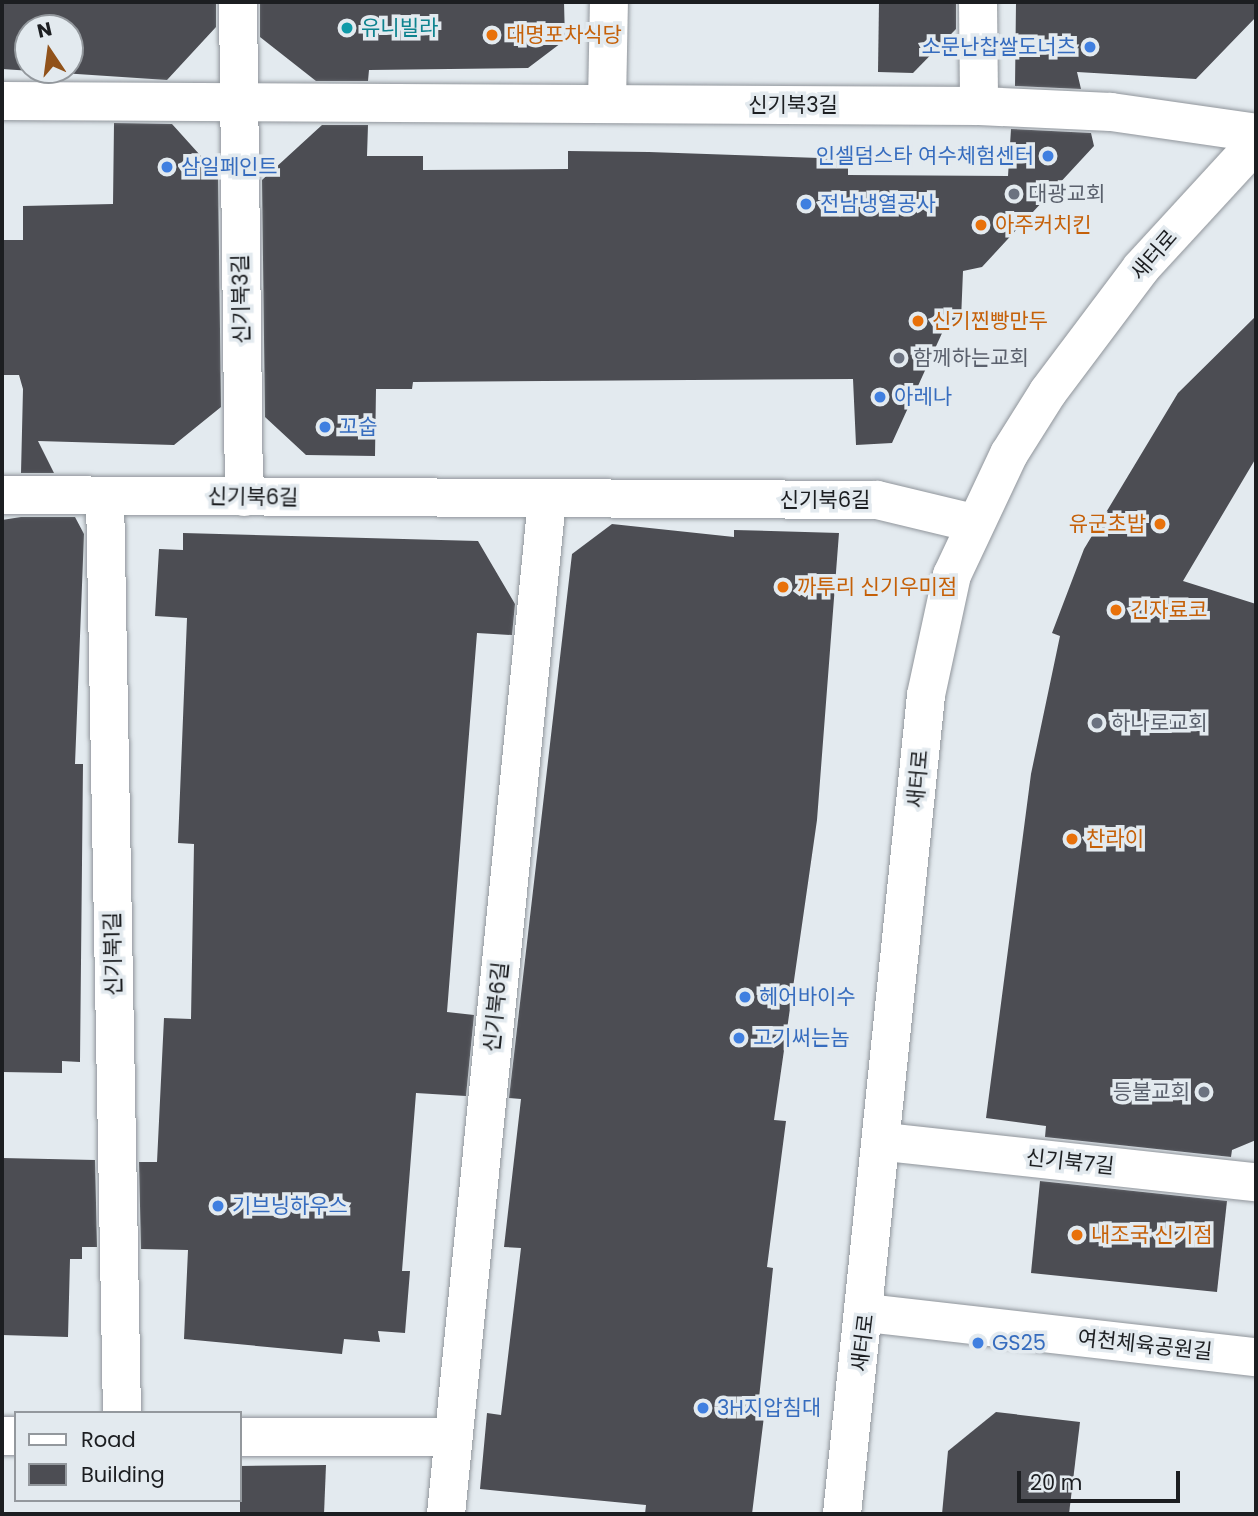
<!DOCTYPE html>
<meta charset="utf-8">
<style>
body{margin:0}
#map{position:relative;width:1258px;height:1516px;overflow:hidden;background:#e3eaef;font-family:Poppins,"Noto Sans KR",sans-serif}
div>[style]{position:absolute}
.building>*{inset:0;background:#4c4d53}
.roads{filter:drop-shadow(0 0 2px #90959b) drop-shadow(0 0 2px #90959b)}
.minor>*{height:38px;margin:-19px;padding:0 19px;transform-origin:19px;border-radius:19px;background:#fff}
.tertiary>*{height:38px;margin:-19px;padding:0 19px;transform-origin:19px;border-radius:19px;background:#fff}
.dots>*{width:19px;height:19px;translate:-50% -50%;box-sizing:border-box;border:4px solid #e3eaef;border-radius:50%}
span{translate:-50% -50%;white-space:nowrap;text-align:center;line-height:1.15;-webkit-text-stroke:7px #e3eaef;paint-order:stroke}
.culture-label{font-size:21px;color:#0d838f}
.left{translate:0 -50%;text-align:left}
.food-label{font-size:21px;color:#c56008}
.right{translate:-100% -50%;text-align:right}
.shop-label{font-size:21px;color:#366cbe}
.street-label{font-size:21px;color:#1c1e21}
.worship-label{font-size:21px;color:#5b616d}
.frame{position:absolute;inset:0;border:4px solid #1c1e21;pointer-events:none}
.legend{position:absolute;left:14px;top:1411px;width:228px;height:91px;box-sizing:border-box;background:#e3eaef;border:2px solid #93989d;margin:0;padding:9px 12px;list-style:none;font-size:21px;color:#1c1e21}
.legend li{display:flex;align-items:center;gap:14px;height:35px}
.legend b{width:35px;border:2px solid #93989d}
.north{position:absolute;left:14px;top:14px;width:70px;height:70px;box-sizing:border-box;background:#e3eaef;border:2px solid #93989d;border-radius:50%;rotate:347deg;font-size:19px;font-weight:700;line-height:28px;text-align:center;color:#1c1e21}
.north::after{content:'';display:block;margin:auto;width:24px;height:32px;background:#91521a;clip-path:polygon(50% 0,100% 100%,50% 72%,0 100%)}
.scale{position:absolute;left:1017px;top:1471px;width:163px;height:32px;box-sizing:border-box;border:4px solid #1c1e21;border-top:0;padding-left:9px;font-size:21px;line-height:24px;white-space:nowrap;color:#1c1e21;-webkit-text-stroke:5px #e3eaef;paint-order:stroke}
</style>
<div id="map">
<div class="building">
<div style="clip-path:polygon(evenodd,2px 2px,216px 2px,216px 27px,167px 80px,2px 69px,2px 2px,28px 28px,70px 28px,70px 70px,28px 70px,28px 28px)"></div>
<div style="clip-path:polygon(260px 2px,564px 2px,565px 40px,528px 68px,369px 70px,368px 81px,316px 81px,260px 37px)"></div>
<div style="clip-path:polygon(879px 2px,956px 2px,956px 29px,913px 73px,878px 72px)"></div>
<div style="clip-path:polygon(1016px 2px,1256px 2px,1256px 17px,1196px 79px,1077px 72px,1081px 89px,1015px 86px)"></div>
<div style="clip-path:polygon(114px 123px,172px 124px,218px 175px,221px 407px,174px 445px,38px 441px,54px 473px,21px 473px,23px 389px,19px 375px,2px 375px,2px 240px,23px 240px,23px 206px,113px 204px)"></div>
<div style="clip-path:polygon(322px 125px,368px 125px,367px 156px,423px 156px,423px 170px,568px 169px,568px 151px,649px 152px,848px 159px,848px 175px,1008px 176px,1011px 129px,1091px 133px,1094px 146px,982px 267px,963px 271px,961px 320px,948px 320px,892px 443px,856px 445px,853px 379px,413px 382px,412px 389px,376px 389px,375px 456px,306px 455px,265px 417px,262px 180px)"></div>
<div style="clip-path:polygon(1256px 316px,1256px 458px,1183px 581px,1256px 604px,1256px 1140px,1232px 1150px,1231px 1157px,1045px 1137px,1046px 1126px,986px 1118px,1031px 774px,1060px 636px,1052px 633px,1084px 549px,1178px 393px)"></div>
<div style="clip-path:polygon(21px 517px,75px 517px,84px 534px,75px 764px,83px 764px,80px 1062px,62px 1061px,62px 1073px,2px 1072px,2px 520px)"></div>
<div style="clip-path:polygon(612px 524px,734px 537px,734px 530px,839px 533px,817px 820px,774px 1120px,786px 1121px,767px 1267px,773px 1268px,759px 1398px,766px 1400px,752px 1514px,645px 1514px,646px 1505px,480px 1489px,487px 1413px,501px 1415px,521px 1248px,504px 1247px,521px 1099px,509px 1098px,572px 554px)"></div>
<div style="clip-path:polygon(183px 533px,478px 541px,515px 604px,512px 635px,477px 633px,447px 1012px,474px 1015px,466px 1096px,416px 1093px,402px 1271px,410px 1271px,405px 1333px,378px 1331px,380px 1342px,344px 1339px,342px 1354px,184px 1339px,188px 1250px,141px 1249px,139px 1162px,157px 1162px,164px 1018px,191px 1019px,194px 844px,178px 843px,187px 618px,155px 616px,159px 549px,183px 550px)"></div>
<div style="clip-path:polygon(2px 1158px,95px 1160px,97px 1247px,82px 1247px,82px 1259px,70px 1259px,68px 1337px,2px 1335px)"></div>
<div style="clip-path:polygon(1040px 1181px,1227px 1201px,1217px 1292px,1031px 1273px)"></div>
<div style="clip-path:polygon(996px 1412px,1080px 1422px,1069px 1514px,942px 1514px,948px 1451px)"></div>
<div style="clip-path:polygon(326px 1465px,324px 1514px,240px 1514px,240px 1466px)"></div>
</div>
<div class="roads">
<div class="minor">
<div style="left:238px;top:2px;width:495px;rotate:89.3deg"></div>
<div style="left:978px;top:2px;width:104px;rotate:89.4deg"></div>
<div style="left:2px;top:101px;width:977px;rotate:0.29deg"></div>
<div style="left:979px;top:106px;width:132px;rotate:2.6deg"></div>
<div style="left:1111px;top:112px;width:147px;rotate:8.2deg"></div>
<div style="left:607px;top:103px;width:101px;rotate:-88.9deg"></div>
<div style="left:2px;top:495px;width:875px;rotate:0.33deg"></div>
<div style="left:877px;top:500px;width:99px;rotate:13.5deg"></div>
<div style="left:105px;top:496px;width:917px;rotate:88.94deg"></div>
<div style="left:885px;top:1142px;width:373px;rotate:6.2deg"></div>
<div style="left:867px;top:1313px;width:391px;rotate:6.5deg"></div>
<div style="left:2px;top:1436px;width:14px"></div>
<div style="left:240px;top:1437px;width:212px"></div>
<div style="left:446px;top:1514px;width:1019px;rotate:-84.31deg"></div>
</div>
<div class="tertiary">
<div style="left:842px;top:1514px;width:823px;rotate:-84.14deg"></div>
<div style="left:926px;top:695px;width:123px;rotate:-77.8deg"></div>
<div style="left:952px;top:575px;width:134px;rotate:-64.8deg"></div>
<div style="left:1009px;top:454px;width:73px;rotate:-57.8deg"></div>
<div style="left:1048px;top:392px;width:155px;rotate:-53.1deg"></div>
<div style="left:1141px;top:268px;width:170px;rotate:-47.4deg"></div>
</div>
</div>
<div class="dots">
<div style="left:347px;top:28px;background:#0f9aa8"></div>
<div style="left:492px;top:35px;background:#e8710a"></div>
<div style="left:1090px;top:47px;background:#3f7fe0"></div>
<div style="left:1048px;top:156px;background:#3f7fe0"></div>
<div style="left:167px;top:167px;background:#3f7fe0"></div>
<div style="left:1014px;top:194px;background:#6b7280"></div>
<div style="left:806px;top:204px;background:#3f7fe0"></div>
<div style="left:981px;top:225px;background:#e8710a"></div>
<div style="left:918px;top:321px;background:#e8710a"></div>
<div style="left:899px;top:358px;background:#6b7280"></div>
<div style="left:880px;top:397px;background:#3f7fe0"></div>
<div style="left:325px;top:427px;background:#3f7fe0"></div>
<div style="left:1160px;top:524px;background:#e8710a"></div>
<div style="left:783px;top:587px;background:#e8710a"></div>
<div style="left:1116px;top:610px;background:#e8710a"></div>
<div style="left:1097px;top:723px;background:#6b7280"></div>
<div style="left:1072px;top:839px;background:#e8710a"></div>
<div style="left:745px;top:997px;background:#3f7fe0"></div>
<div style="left:739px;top:1038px;background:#3f7fe0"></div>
<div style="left:1204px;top:1092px;background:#6b7280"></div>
<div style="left:218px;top:1206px;background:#3f7fe0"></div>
<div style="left:1077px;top:1235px;background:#e8710a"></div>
<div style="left:978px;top:1343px;background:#3f7fe0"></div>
<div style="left:703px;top:1408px;background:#3f7fe0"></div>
</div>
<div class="culture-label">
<span class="left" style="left:361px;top:28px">유니빌라</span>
</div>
<div class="food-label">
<span class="left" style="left:506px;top:35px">대명포차식당</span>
<span class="left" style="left:995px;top:225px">아주커치킨</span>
<span class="left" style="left:932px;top:321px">신기찐빵만두</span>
<span class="right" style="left:1146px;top:524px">유군초밥</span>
<span class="left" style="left:797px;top:587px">까투리 신기우미점</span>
<span class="left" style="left:1130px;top:610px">긴자료코</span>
<span class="left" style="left:1086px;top:839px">찬라이</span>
<span class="left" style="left:1091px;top:1235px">내조국 신기점</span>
</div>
<div class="shop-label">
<span class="right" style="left:1076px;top:47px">소문난찹쌀도너츠</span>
<span class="right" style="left:1034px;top:156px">인셀덤스타 여수체험센터</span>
<span class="left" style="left:181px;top:167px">삼일페인트</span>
<span class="left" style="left:820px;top:204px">전남냉열공사</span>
<span class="left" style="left:894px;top:397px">아레나</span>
<span class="left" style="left:339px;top:427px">꼬숩</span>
<span class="left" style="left:759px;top:997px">헤어바이수</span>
<span class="left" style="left:753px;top:1038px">고기써는놈</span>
<span class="left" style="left:232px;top:1206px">기브닝하우스</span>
<span class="left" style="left:992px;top:1343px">GS25</span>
<span class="left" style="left:717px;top:1408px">3H지압침대</span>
</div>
<div class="street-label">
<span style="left:793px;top:105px">신기북3길</span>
<span style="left:1154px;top:255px;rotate:-49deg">새터로</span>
<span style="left:241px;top:299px;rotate:-91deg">신기북3길</span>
<span style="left:253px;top:497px;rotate:1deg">신기북6길</span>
<span style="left:825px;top:500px">신기북6길</span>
<span style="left:918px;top:779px;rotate:-85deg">새터로</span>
<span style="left:113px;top:954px;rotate:-91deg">신기북1길</span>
<span style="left:496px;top:1007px;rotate:-84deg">신기북6길</span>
<span style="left:1070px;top:1162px;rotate:6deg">신기북7길</span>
<span style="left:863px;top:1343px;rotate:-83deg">새터로</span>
<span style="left:1145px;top:1345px;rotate:6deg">여천체육공원길</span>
</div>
<div class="worship-label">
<span class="left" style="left:1028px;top:194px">대광교회</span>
<span class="left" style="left:913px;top:358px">함께하는교회</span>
<span class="left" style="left:1111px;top:723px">하나로교회</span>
<span class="right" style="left:1190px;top:1092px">등불교회</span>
</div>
<div class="frame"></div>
<ul class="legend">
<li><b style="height:9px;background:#fff"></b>Road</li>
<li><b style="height:19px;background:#4c4d53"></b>Building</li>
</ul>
<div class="north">N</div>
<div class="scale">20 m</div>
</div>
